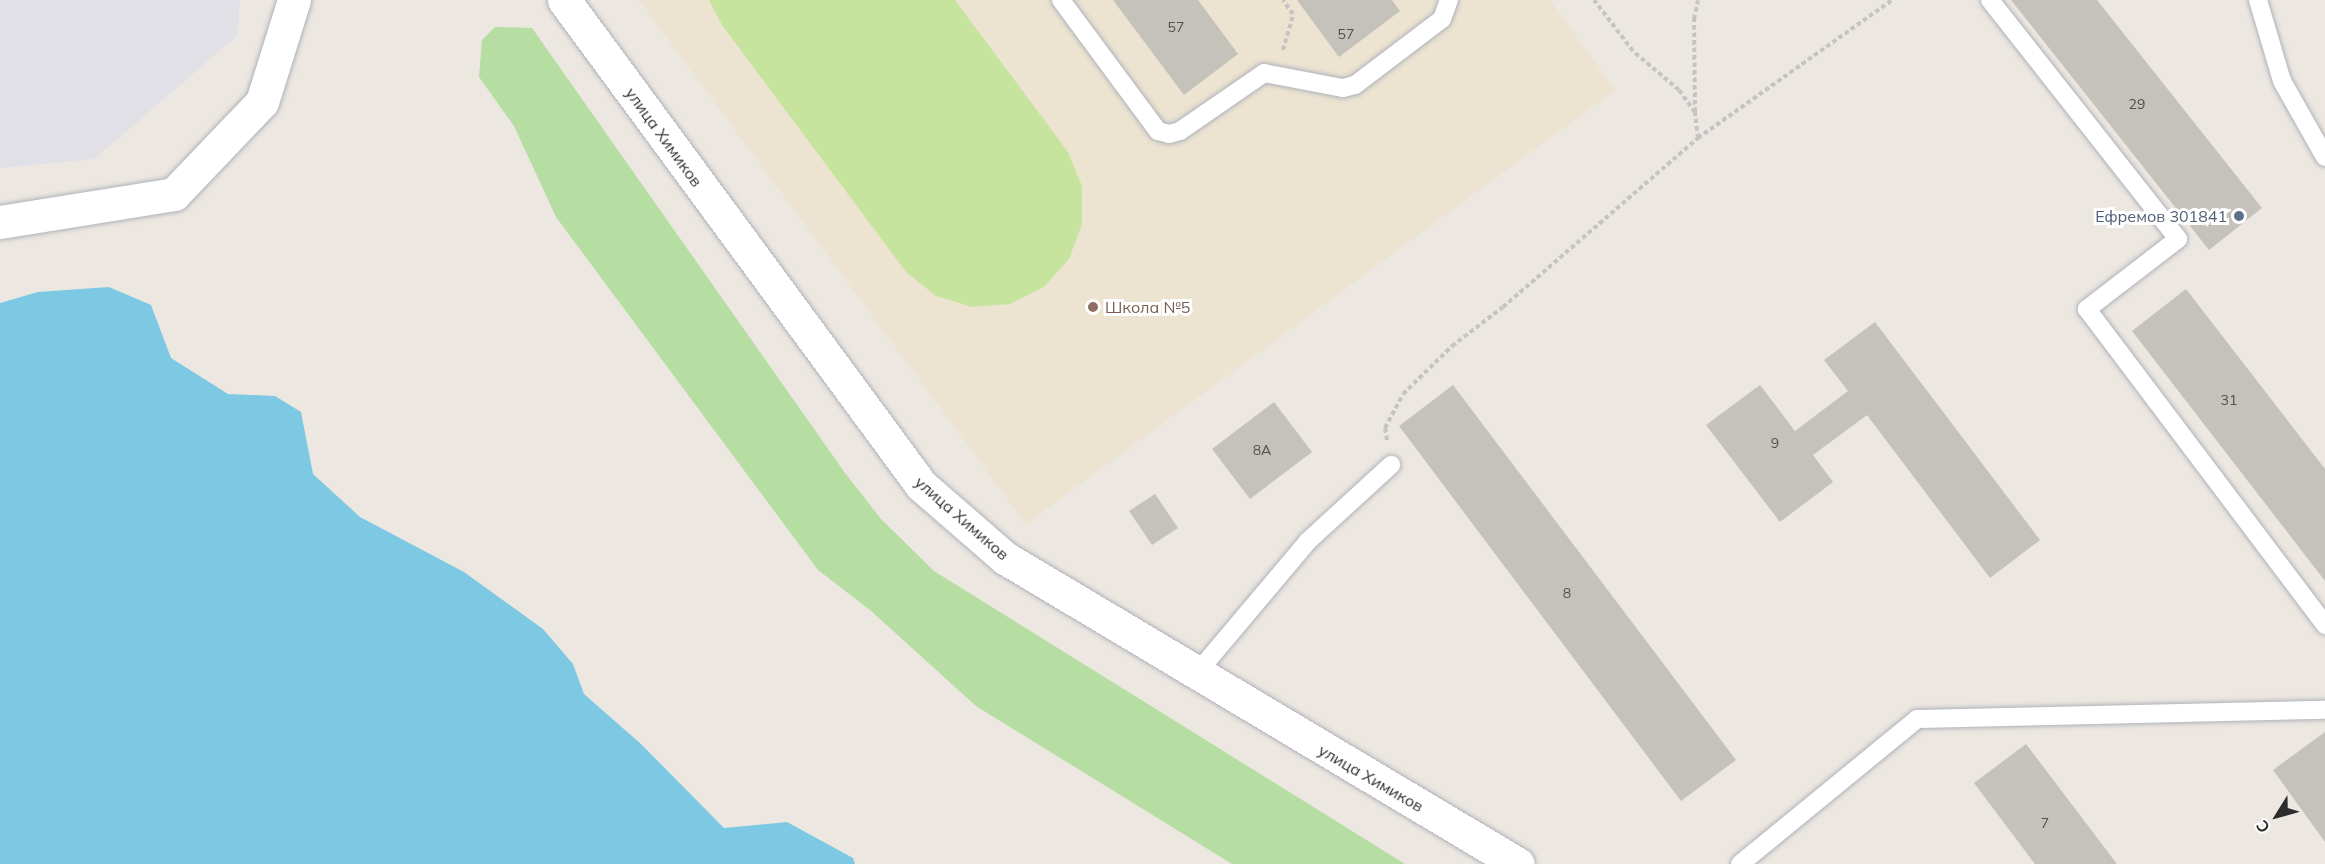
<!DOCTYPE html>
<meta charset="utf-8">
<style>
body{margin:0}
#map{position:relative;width:2325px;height:864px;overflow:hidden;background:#ece7e0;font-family:Mulish,sans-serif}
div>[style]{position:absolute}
.industrial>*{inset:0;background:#e1e0e6}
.education>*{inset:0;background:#ece3d1}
.green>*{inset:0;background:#b6dda2}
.pitch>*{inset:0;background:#c7e49f}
.water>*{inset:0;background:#7dc9e4}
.building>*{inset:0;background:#c5c1bb}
.path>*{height:4px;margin-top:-2px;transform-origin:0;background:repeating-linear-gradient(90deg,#c4c4c4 0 4.5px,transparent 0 7.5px)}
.roads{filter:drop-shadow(0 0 2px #b0b2bb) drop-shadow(0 0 2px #b0b2bb)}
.service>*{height:18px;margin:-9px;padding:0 9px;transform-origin:9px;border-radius:9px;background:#fff}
.minor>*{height:33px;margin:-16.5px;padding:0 16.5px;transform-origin:16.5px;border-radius:16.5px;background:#fff}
.dots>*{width:16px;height:16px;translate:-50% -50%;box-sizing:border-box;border:3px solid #fff;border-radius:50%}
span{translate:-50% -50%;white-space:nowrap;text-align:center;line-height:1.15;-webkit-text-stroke:6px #fff;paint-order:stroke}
.number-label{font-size:14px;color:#525150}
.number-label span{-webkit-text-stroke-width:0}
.street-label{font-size:16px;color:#2c2c2c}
.service-label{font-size:16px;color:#4e5e75}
.right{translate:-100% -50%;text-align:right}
.education-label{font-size:16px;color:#785e54}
.left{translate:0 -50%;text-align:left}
.north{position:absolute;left:2247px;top:786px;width:60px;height:60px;-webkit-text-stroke:4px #fff;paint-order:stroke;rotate:233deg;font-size:16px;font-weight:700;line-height:24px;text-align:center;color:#2c2c2c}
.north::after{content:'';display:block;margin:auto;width:21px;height:27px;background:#2c2c2c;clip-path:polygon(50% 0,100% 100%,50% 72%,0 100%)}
</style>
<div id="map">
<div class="industrial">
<div style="clip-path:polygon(0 0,240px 0,237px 36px,94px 159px,0 168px)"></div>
</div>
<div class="education">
<div style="clip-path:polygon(639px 0,1550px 0,1615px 90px,1026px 524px)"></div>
</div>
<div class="green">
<div style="clip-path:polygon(495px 27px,532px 28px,845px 473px,881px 519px,934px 571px,1405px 864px,1232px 864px,976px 706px,870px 610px,818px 570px,556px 217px,514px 126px,479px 77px,482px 40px)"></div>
</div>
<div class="pitch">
<div style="clip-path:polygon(709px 0,955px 0,1068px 152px,1082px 186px,1082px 224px,1069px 259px,1044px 287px,1010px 304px,972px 307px,936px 296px,906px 272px,722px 25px)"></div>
</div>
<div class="water">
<div style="clip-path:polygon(109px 287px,151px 305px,171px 358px,228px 394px,275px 396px,301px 412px,313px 474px,360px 517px,464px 572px,543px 629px,573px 664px,584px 694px,641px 744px,724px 828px,787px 822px,853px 858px,855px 864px,0 864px,0 303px,38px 292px)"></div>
</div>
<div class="building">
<div style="clip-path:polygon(1113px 0,1198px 0,1238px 54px,1184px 95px)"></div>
<div style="clip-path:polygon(1297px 0,1392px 0,1400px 11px,1339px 57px)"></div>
<div style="clip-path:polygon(2011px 0,2097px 0,2262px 208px,2209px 250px)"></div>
<div style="clip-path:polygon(2186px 289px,2325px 469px,2325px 581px,2132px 331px)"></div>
<div style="clip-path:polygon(1875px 322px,2040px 540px,1990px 578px,1867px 415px,1813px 455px,1833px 482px,1780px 522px,1706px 425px,1760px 385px,1795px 431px,1848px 391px,1824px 360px)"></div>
<div style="clip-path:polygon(1453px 385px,1736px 760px,1681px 801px,1399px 426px)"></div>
<div style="clip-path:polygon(1274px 402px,1312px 452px,1250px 499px,1212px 449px)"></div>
<div style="clip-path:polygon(1155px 494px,1178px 528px,1152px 545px,1129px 511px)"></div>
<div style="clip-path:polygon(2325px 732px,2325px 842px,2273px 770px)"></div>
<div style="clip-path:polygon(2026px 744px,2117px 864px,2035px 864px,1974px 783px)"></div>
</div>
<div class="path">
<div style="left:1283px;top:50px;width:37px;rotate:-74deg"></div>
<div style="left:1293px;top:14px;width:17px;rotate:-126deg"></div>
<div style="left:1695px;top:112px;width:93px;rotate:-90.6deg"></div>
<div style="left:1694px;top:19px;width:19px;rotate:-78deg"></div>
<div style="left:1698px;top:138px;width:238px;rotate:-35.4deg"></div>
<div style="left:1387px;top:440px;width:12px;rotate:-99deg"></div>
<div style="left:1385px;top:428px;width:38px;rotate:-62deg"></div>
<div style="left:1403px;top:394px;width:69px;rotate:-44.4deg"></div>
<div style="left:1452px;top:346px;width:64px;rotate:-37.4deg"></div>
<div style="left:1503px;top:307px;width:258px;rotate:-40.9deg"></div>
<div style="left:1698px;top:138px;width:26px;rotate:-97deg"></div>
<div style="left:1695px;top:112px;width:27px;rotate:-126deg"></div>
<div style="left:1679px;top:90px;width:60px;rotate:-139.7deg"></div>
<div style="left:1633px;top:51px;width:64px;rotate:-127.4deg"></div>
</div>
<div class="roads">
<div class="service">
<div style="left:1061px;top:0;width:163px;rotate:53.5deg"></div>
<div style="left:1158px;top:131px;width:11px;rotate:15deg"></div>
<div style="left:1169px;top:134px;width:11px;rotate:-15deg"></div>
<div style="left:1180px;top:131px;width:102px;rotate:-34.6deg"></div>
<div style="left:1264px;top:73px;width:80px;rotate:10.8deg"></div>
<div style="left:1343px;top:88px;width:12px;rotate:-14deg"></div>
<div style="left:1355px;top:85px;width:109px;rotate:-37.2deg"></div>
<div style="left:1442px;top:19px;width:20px;rotate:-70deg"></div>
<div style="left:1990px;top:0;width:304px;rotate:51.8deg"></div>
<div style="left:2178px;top:239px;width:115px;rotate:142.4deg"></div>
<div style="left:2087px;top:309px;width:396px;rotate:53deg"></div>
<div style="left:2258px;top:0;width:84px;rotate:73.5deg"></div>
<div style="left:2282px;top:81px;width:87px;rotate:60.5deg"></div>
<div style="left:1197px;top:673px;width:172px;rotate:-49.9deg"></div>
<div style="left:1308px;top:541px;width:113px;rotate:-42.5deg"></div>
<div style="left:1740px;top:864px;width:229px;rotate:-39.3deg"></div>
<div style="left:1917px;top:719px;width:408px;rotate:-1.3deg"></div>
</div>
<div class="minor">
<div style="left:564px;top:0;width:602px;rotate:53.64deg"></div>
<div style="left:921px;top:485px;width:111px;rotate:41deg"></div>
<div style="left:1005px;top:558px;width:597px;rotate:30.82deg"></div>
<div style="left:0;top:222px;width:176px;rotate:-9.1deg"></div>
<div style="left:174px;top:194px;width:127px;rotate:-46.3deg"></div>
<div style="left:262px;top:102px;width:107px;rotate:-72.6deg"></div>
</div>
</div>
<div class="dots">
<div style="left:2239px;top:216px;background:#5c6f8a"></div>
<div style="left:1093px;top:307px;background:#8d6e63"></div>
</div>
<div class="number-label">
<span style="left:1176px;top:27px">57</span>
<span style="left:1346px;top:34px">57</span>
<span style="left:2137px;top:104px">29</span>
<span style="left:2229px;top:400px">31</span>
<span style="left:1775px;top:443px">9</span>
<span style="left:1262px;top:450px">8А</span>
<span style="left:1567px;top:593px">8</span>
<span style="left:2045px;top:823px">7</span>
</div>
<div class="street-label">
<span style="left:664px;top:137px;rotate:54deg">улица Химиков</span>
<span style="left:962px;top:518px;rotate:41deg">улица Химиков</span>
<span style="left:1371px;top:778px;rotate:30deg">улица Химиков</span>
</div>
<div class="service-label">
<span class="right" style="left:2227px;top:216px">Ефремов 301841</span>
</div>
<div class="education-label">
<span class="left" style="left:1105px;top:307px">Школа №5</span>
</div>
<div class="north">С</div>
</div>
